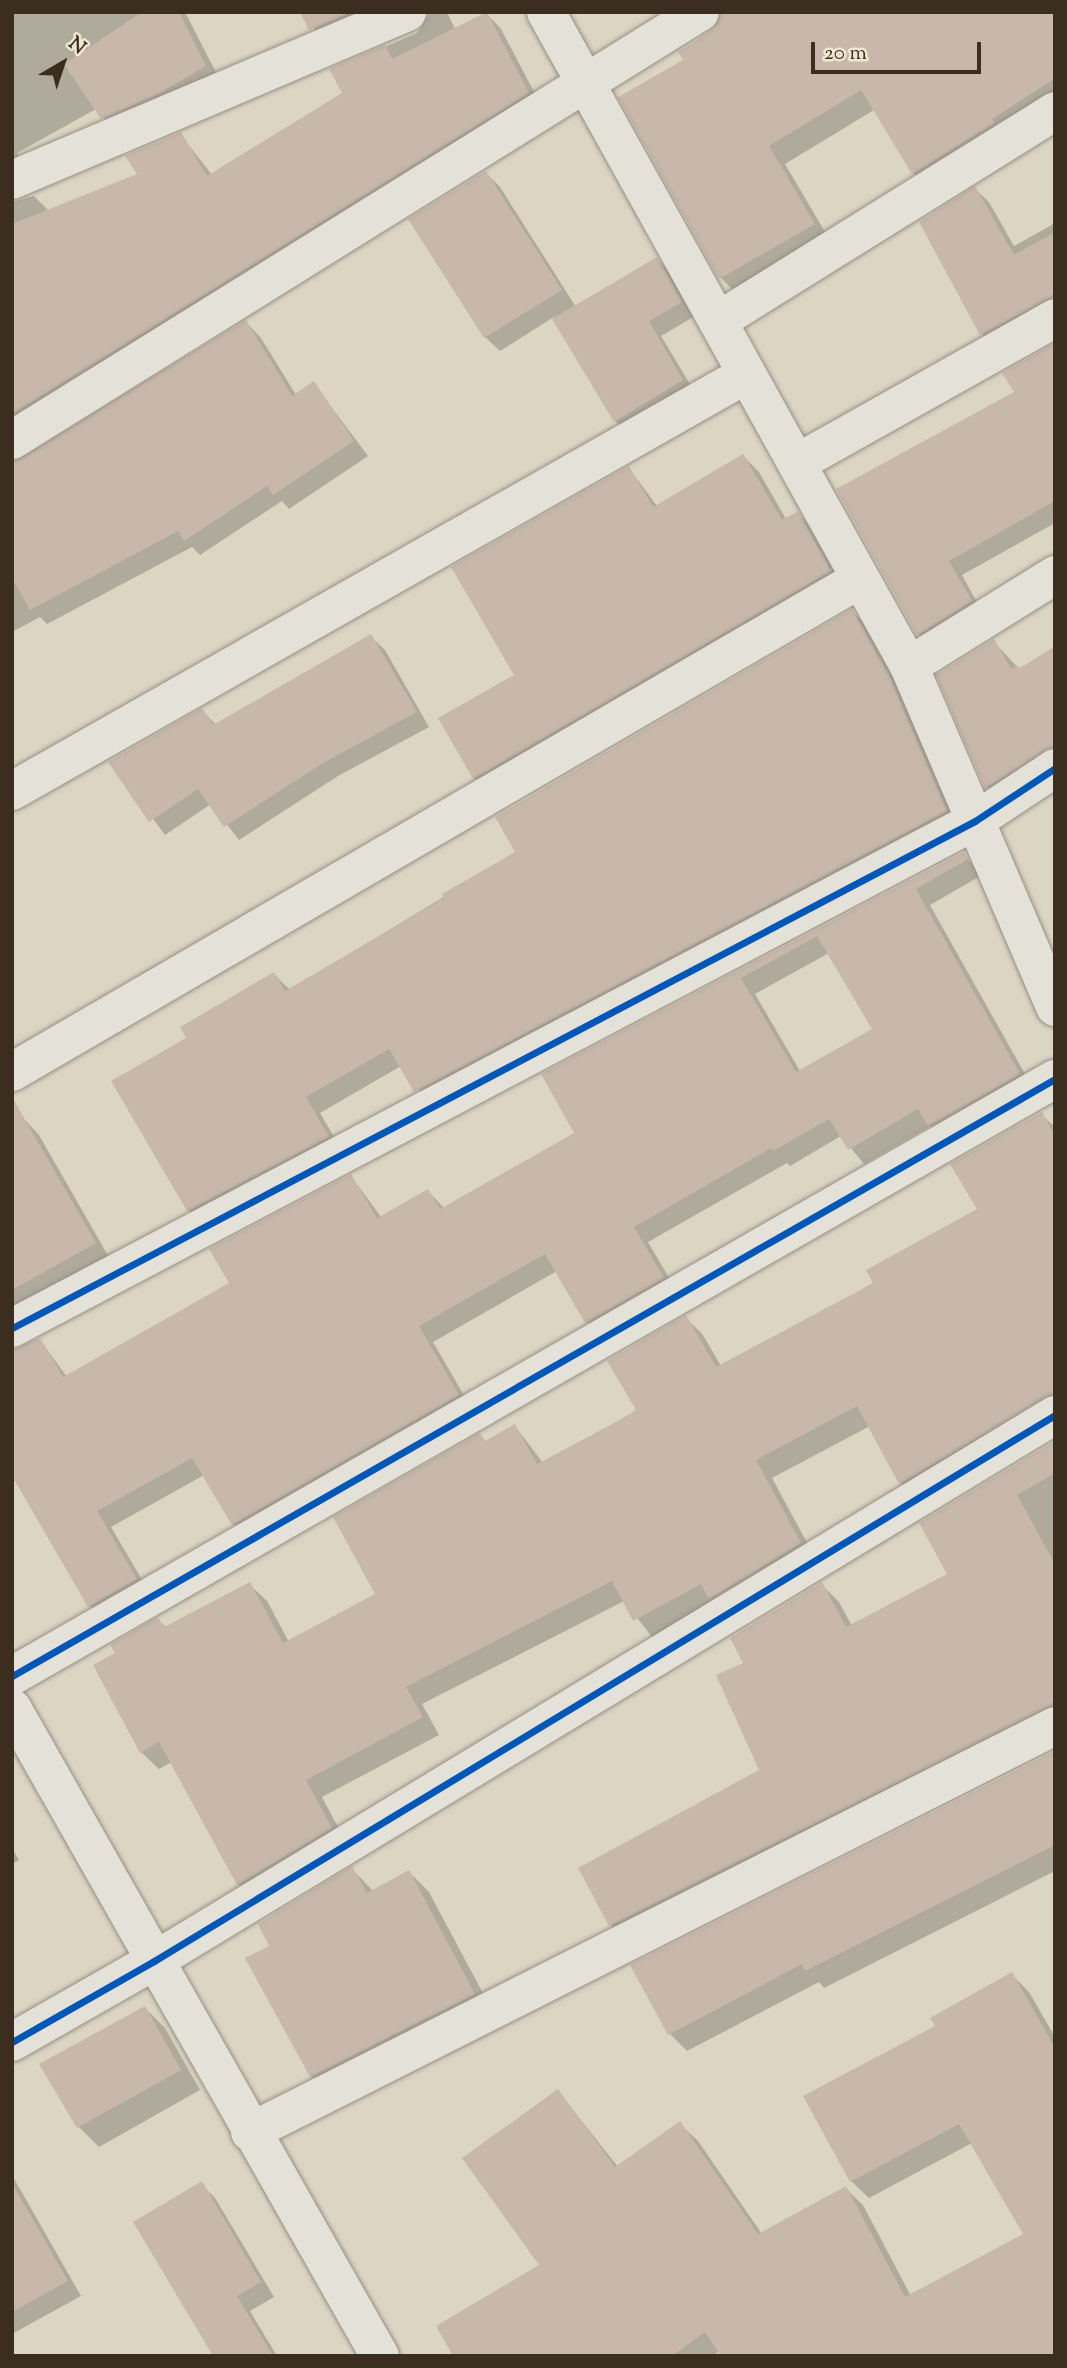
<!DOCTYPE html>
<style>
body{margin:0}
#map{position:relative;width:1067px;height:2368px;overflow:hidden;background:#dcd5c4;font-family:"Sorts Mill Goudy",serif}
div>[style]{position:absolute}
.shadow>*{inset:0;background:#0003}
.building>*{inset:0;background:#c8b8ac}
.roads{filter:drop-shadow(0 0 2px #969084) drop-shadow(0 0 2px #969084)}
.minor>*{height:38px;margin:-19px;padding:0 19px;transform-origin:19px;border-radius:19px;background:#e4e1d8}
.cycleway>*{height:7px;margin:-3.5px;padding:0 3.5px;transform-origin:3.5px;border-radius:3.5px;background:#0057b8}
span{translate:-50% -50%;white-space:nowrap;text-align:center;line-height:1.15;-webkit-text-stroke:6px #efe7d2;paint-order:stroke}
.frame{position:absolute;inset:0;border:14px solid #3b2e20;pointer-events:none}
.north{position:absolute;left:28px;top:28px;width:70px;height:70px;-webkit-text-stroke:5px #efe7d2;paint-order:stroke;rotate:39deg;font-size:19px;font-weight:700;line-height:28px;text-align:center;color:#3b2e20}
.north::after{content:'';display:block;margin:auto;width:24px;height:32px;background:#3b2e20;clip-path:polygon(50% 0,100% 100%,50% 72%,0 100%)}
.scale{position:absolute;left:811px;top:42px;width:170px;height:32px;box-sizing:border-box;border:4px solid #3b2e20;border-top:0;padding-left:9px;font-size:21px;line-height:24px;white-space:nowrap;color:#3b2e20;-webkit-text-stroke:5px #efe7d2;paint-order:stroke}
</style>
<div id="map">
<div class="shadow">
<div style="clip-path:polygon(12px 12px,185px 12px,221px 82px,117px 133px,96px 109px,17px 153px,27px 172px,12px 181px)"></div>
<div style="clip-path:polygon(302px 12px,401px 12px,326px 44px)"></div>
<div style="clip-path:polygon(430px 12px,447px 12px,455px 29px,486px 13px,501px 29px,543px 109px,12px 443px,12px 202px,34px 196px,49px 211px,140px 174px,180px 134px,212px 175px,344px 94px,332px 70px,417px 33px)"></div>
<div style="clip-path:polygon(721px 12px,1055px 12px,1055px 117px,931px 191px,913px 173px,874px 110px,785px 164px,831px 242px,739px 296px,721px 278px,621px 98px,685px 60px,680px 52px,721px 24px)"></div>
<div style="clip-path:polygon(486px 173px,500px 187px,576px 307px,657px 259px,671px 273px,695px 316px,661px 336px,696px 394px,629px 435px,615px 421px,554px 317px,500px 351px,485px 337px,411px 220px)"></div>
<div style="clip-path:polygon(975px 189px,989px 202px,1014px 246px,1055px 223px,1055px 317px,996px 348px,982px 334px)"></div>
<div style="clip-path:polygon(246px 322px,261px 338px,296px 395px,314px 384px,368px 456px,289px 509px,282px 501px,200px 555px,192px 547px,47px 624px,40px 617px,12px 632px,12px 461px,23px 461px)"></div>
<div style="clip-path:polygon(1055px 345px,1055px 523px,962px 575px,984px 615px,932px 648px,918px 634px,838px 490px,1016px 393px)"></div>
<div style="clip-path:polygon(743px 456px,759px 472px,786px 519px,797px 513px,813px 528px,845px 587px,490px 793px,474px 778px,517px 676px,629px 468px,657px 506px)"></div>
<div style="clip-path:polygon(852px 611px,867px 626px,904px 693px,962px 827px,431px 1106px,401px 1066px,320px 1113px,343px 1152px,204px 1226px,188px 1210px,189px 1039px,274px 974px,290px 990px,518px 852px)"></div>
<div style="clip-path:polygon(370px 636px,385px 650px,429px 727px,338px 776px,239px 840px,211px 804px,165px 835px,111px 762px,202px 710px,216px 725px)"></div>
<div style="clip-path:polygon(993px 641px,1020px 670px,1055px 648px,1055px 771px,1004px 804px,987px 787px,939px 675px)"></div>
<div style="clip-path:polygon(evenodd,963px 854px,982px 875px,930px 905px,1034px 1090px,945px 1141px,930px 1126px,864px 1164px,841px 1136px,790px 1166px,787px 1163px,648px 1242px,678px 1293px,602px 1337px,587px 1322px,557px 1271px,433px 1342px,473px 1411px,248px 1539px,233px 1524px,204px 1475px,111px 1527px,151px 1595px,105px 1621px,90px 1606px,12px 1473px,40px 1340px,67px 1377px,231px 1284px,351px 1176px,381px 1217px,428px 1191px,444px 1208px,577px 1133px,543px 1075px,963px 854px,829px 953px,874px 1029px,800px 1071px,755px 994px,829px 953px)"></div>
<div style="clip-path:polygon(12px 1106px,39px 1135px,110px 1259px,12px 1329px)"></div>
<div style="clip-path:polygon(1041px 1114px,1055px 1127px,1055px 1417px,918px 1500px,900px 1483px,870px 1426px,772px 1478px,817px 1561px,652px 1637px,624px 1601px,422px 1704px,439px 1735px,322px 1797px,348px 1846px,255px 1902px,238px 1884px,172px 1762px,159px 1769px,141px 1752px,117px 1654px,158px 1620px,167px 1628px,249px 1584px,267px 1601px,289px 1642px,377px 1595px,480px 1435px,486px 1442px,515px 1426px,543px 1463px,638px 1410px,686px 1318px,703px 1335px,721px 1366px,875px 1284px,979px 1209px)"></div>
<div style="clip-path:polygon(1055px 1443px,1055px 1728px,628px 1943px,611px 1925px,580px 1869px,762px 1771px,746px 1664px,821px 1584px,839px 1602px,852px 1626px,949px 1575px)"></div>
<div style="clip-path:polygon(1055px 1753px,1055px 1871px,824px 1988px,819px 1982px,687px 2051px,670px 2034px)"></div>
<div style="clip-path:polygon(12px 1848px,19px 1860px,12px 1864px)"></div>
<div style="clip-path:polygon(352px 1869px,374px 1892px,409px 1872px,429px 1892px,494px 2014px,331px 2096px,311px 2076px,272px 1946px)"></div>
<div style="clip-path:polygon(1011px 1974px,1029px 1992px,1055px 2037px,1055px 2356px,720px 2351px,713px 2356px,455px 2356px,541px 2266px,558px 2091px,618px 2167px,680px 2124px,698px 2141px,762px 2234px,845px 2188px,863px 2205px,911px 2296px,1026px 2235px,972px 2143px,869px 2198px,851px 2181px,937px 2026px)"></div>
<div style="clip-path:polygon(145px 2008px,165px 2028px,200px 2090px,99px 2147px,79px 2127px,42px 2065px)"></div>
<div style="clip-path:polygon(12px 2175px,81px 2296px,12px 2334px)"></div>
<div style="clip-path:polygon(201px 2184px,215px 2198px,274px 2297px,250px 2311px,277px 2356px,209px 2356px,213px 2353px)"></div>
</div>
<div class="building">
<div style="clip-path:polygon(142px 12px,179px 12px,206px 66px,158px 94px,101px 119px,64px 64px)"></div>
<div style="clip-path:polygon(300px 12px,351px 12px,309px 30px)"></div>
<div style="clip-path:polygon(487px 12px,529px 93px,12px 414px,12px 224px,137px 174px,125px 156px,181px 132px,207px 176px,342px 93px,329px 69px,385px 45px,392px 59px)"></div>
<div style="clip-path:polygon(722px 12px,1055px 12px,1055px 78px,992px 119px,994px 123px,912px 174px,861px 90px,769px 146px,815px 224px,719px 279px,618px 97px,683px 60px,678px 52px,712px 30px)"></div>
<div style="clip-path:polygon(486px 171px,562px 290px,484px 338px,408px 219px)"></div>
<div style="clip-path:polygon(975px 186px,1014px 255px,1055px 232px,1055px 296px,980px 335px,919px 222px)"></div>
<div style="clip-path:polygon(657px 257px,682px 302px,649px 321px,683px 380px,614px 422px,552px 319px)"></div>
<div style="clip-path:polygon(246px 320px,292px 396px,314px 381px,354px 441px,273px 495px,267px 486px,184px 541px,178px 531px,30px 610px,12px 578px,12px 462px)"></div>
<div style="clip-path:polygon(1055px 343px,1055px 501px,949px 561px,972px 601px,917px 635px,836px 489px,1014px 392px,1002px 373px)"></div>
<div style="clip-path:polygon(743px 454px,782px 520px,798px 511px,831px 571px,473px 779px,438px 718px,514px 675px,451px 567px,629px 466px,653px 507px)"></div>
<div style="clip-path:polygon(852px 609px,889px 676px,947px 811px,414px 1092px,389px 1049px,306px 1097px,329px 1137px,187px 1211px,111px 1081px,186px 1038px,180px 1027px,274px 972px,285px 991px,444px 898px,442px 894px,515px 852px,495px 817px)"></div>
<div style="clip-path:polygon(371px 634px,417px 712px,323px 763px,224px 827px,198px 789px,149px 822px,108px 762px,202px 708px,213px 725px)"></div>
<div style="clip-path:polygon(994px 639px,1011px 669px,1017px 665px,1020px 668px,1055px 646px,1055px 746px,985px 788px,936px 675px)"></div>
<div style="clip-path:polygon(evenodd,964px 852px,968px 859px,916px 889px,1020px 1074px,928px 1126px,918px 1109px,848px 1150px,829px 1119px,773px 1151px,771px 1148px,634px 1227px,664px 1278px,585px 1323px,545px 1254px,419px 1326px,459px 1395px,232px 1525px,192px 1458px,97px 1511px,137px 1579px,88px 1607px,12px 1476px,12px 1350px,40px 1338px,63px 1377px,229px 1283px,209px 1249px,351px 1174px,377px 1218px,428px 1189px,440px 1209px,574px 1133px,541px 1074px,964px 852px,817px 936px,872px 1029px,796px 1072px,741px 978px,817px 936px)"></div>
<div style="clip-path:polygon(12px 1097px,96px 1243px,12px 1290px)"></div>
<div style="clip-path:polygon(1042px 1112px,1055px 1135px,1055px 1393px,899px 1484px,857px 1406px,756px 1460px,801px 1543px,709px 1599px,701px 1584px,633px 1621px,612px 1581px,406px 1687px,423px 1717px,306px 1780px,332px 1828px,237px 1885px,159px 1742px,140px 1753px,93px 1665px,115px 1653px,110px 1645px,158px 1617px,164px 1627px,250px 1582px,283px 1643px,375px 1594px,333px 1517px,480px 1433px,485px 1441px,515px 1424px,537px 1464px,616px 1422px,636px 1410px,607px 1361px,686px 1315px,716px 1367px,873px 1283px,866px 1270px,977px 1209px,950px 1164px)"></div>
<div style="clip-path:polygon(1055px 1441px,1055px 1473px,1017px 1495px,1055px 1564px,1055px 1704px,609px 1926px,578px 1868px,759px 1770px,716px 1675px,743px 1663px,730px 1638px,822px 1582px,846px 1627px,947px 1574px,919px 1523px)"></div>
<div style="clip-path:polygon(1055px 1751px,1055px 1845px,805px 1971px,802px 1964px,668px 2035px,630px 1965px)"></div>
<div style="clip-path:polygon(352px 1866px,367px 1893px,409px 1870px,475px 1994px,310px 2077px,245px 1958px,269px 1946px,258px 1924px)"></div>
<div style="clip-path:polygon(1012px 1972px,1055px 2048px,1055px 2356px,721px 2356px,705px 2332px,672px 2356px,453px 2356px,436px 2326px,539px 2265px,462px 2158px,558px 2089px,615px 2167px,680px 2121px,758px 2234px,846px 2186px,905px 2297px,1023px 2234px,959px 2124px,850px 2182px,803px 2096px,935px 2026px,930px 2018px)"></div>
<div style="clip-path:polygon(145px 2006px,181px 2070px,77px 2128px,39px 2064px)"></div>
<div style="clip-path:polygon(202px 2181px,261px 2282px,237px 2296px,273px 2356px,213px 2356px,133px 2222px)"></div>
<div style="clip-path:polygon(12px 2183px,68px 2281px,12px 2312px)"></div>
</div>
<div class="roads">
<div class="minor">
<div style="left:546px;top:12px;width:748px;rotate:60.97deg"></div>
<div style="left:909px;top:666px;width:371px;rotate:66.8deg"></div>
<div style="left:12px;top:180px;width:429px;rotate:-23deg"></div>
<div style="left:718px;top:321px;width:397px;rotate:-31.9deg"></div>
<div style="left:12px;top:440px;width:810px;rotate:-31.89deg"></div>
<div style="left:797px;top:463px;width:296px;rotate:-29.3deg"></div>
<div style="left:909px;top:666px;width:172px;rotate:-31.9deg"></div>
<div style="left:12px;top:791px;width:845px;rotate:-29.57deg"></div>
<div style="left:12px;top:1072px;width:981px;rotate:-30.17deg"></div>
<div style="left:12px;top:1328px;width:1088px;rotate:-27.77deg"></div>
<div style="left:975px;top:821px;width:96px;rotate:-33.5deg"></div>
<div style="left:12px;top:1676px;width:1202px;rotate:-29.79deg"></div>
<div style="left:12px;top:1708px;width:745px;rotate:60.41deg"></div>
<div style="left:12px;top:2042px;width:163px;rotate:-29.7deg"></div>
<div style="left:154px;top:1961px;width:1054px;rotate:-31.22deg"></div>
<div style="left:250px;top:2132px;width:902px;rotate:-26.76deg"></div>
</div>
</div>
<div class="cycleway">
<div style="left:12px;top:1328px;width:1088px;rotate:-27.77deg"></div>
<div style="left:975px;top:821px;width:96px;rotate:-33.5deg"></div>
<div style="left:12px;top:1676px;width:1202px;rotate:-29.79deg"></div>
<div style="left:12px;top:2042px;width:163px;rotate:-29.7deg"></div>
<div style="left:154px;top:1961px;width:1054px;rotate:-31.22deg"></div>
</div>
<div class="frame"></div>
<div class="north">N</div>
<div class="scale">20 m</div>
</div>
